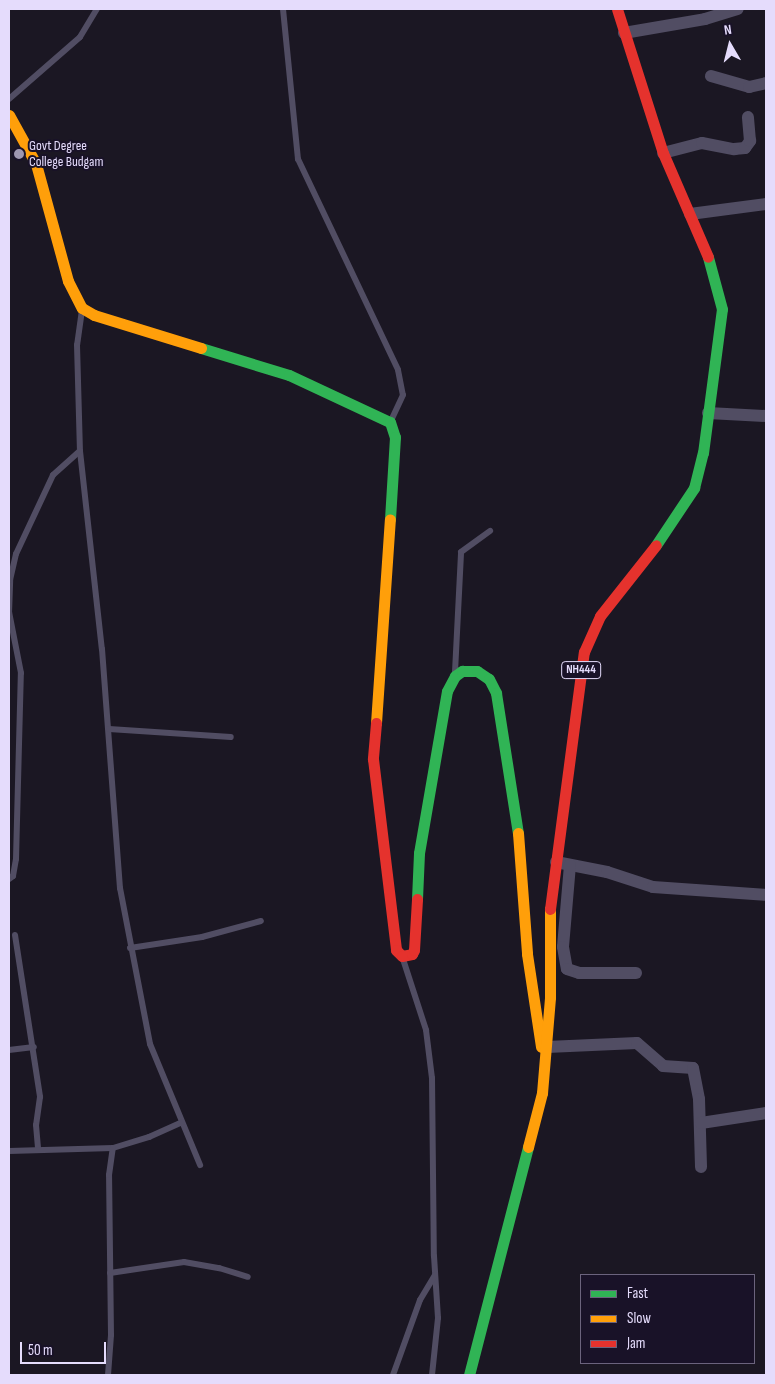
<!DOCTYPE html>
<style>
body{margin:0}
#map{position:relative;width:775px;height:1384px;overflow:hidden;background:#1b1723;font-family:"Sofia Sans Condensed",sans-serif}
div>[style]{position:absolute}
.lane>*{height:6px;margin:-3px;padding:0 3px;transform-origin:3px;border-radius:3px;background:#514d63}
.street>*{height:12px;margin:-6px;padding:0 6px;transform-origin:6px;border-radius:6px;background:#514d63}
.fast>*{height:11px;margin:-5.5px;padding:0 5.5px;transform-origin:5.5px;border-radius:5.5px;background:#30b455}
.slow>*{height:11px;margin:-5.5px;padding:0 5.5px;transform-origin:5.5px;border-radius:5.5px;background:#ff9f0a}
.jam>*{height:11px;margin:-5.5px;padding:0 5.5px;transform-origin:5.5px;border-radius:5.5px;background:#e5322d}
.dots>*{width:14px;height:14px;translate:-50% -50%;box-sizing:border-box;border:2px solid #191228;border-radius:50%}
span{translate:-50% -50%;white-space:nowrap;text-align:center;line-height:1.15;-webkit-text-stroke:4px #191228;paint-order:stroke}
.shield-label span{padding:1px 4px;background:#191228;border:1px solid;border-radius:4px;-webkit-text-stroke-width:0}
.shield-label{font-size:12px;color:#e5dcfc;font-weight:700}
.poi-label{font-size:14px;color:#e5dcfc}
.left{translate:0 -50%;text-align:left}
.frame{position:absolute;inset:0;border:10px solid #e5dcfc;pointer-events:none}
.legend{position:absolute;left:580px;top:1274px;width:175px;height:90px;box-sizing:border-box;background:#191228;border:1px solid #6b637d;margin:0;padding:6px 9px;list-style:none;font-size:15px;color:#e5dcfc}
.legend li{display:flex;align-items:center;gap:10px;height:25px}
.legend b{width:25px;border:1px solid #6b637d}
.north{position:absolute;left:705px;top:20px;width:50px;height:50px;-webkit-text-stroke:4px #191228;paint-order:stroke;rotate:352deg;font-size:14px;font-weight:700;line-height:20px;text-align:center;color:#e5dcfc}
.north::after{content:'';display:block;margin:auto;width:18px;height:22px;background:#e5dcfc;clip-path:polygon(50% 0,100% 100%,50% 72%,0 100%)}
.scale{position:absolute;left:20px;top:1342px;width:86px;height:22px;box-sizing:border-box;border:2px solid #e5dcfc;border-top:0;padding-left:6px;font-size:15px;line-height:18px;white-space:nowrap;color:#e5dcfc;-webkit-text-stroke:4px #191228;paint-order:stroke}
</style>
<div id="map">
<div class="lane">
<div style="left:283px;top:9px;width:151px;rotate:84.3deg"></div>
<div style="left:298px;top:159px;width:233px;rotate:64.6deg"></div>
<div style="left:398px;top:370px;width:25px;rotate:79deg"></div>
<div style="left:403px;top:395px;width:29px;rotate:115deg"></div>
<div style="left:9px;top:99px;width:94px;rotate:-41.1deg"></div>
<div style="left:80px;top:37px;width:33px;rotate:-59deg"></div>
<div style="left:82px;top:310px;width:35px;rotate:98deg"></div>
<div style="left:77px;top:345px;width:106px;rotate:88.4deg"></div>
<div style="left:80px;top:451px;width:199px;rotate:83.7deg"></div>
<div style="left:102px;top:649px;width:240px;rotate:85.7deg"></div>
<div style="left:120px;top:888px;width:159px;rotate:79.1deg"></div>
<div style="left:150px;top:1044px;width:131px;rotate:67.5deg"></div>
<div style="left:9px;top:614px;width:34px;rotate:-88deg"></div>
<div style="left:10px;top:580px;width:27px;rotate:-77deg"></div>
<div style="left:16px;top:554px;width:87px;rotate:-64.9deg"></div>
<div style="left:53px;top:475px;width:36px;rotate:-42deg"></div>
<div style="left:455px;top:672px;width:120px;rotate:-87.1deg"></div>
<div style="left:461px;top:552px;width:36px;rotate:-36deg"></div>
<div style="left:109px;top:729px;width:122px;rotate:3.8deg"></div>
<div style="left:9px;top:879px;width:5px;rotate:-37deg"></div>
<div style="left:13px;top:876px;width:17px;rotate:-80deg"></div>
<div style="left:16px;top:859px;width:186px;rotate:-88.5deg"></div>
<div style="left:21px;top:673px;width:62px;rotate:-101.1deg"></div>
<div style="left:15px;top:935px;width:164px;rotate:81.2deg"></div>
<div style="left:40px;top:1097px;width:28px;rotate:98deg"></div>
<div style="left:36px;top:1125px;width:25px;rotate:85deg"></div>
<div style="left:130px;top:948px;width:73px;rotate:-8.7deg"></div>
<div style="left:202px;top:937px;width:61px;rotate:-15.2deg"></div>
<div style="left:402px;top:956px;width:78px;rotate:72deg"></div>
<div style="left:426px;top:1030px;width:48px;rotate:82.9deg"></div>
<div style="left:432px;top:1078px;width:178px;rotate:89.4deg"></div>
<div style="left:434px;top:1256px;width:62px;rotate:86.3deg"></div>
<div style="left:438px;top:1318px;width:57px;rotate:96deg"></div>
<div style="left:9px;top:1050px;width:25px;rotate:-7deg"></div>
<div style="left:9px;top:1151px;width:104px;rotate:-1.7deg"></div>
<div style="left:113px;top:1148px;width:38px;rotate:-17deg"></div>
<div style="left:149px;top:1137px;width:36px;rotate:-24deg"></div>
<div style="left:110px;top:1273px;width:75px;rotate:-8.5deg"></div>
<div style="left:184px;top:1262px;width:36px;rotate:10deg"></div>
<div style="left:219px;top:1268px;width:30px;rotate:17deg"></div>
<div style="left:108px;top:1375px;width:40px;rotate:-85.7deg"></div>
<div style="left:111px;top:1335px;width:160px;rotate:-90.7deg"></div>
<div style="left:109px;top:1175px;width:27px;rotate:-82deg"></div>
<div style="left:393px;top:1375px;width:80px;rotate:-70.2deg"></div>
<div style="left:420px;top:1300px;width:29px;rotate:-59deg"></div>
</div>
<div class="street">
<div style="left:624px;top:33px;width:82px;rotate:-9.8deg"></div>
<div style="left:705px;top:19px;width:34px;rotate:-17deg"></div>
<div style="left:711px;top:76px;width:40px;rotate:16deg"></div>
<div style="left:749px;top:87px;width:17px;rotate:-13deg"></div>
<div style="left:663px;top:153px;width:40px;rotate:-14.4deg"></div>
<div style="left:702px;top:143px;width:33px;rotate:11deg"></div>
<div style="left:734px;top:149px;width:11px;rotate:-5deg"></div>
<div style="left:745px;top:148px;width:9px;rotate:-54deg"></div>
<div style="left:750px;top:141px;width:24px;rotate:-95deg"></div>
<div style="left:690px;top:214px;width:77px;rotate:-7.5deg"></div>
<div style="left:708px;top:413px;width:58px;rotate:3deg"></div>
<div style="left:556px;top:862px;width:52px;rotate:11.1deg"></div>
<div style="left:607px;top:872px;width:48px;rotate:18.1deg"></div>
<div style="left:653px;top:887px;width:113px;rotate:4deg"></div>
<div style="left:570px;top:865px;width:82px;rotate:94.9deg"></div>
<div style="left:563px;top:947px;width:22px;rotate:80deg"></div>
<div style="left:567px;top:969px;width:13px;rotate:18deg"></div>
<div style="left:579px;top:973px;width:57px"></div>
<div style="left:547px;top:1047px;width:90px;rotate:-2.5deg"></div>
<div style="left:637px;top:1043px;width:35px;rotate:41deg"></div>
<div style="left:663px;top:1066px;width:30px;rotate:4deg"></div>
<div style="left:693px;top:1068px;width:32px;rotate:79deg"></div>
<div style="left:699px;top:1099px;width:68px;rotate:88.3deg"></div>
<div style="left:701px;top:1123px;width:66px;rotate:-8.7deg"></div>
</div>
<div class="fast">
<div style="left:201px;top:348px;width:92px;rotate:17.1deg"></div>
<div style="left:289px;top:375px;width:111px;rotate:25deg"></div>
<div style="left:390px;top:422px;width:16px;rotate:72deg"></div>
<div style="left:395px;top:437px;width:82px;rotate:93.5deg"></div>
<div style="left:656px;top:545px;width:69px;rotate:-56.3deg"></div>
<div style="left:694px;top:488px;width:36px;rotate:-76deg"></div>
<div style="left:703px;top:453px;width:145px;rotate:-82.5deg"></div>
<div style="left:722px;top:309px;width:54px;rotate:-105.1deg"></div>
<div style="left:417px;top:899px;width:46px;rotate:-87.5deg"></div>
<div style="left:419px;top:853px;width:164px;rotate:-80.2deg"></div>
<div style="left:447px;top:691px;width:17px;rotate:-62deg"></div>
<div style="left:455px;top:676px;width:9px;rotate:-36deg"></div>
<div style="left:462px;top:671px;width:15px"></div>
<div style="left:477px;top:671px;width:14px;rotate:34deg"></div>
<div style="left:489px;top:679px;width:16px;rotate:63deg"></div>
<div style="left:496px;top:693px;width:142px;rotate:81.1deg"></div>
<div style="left:469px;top:1375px;width:236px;rotate:-75.5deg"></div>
</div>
<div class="slow">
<div style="left:9px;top:115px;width:56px;rotate:61.1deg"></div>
<div style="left:36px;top:164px;width:121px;rotate:74.7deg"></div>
<div style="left:68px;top:281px;width:30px;rotate:63deg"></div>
<div style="left:82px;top:308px;width:14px;rotate:30deg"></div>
<div style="left:94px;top:315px;width:112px;rotate:17.1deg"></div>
<div style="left:376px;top:723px;width:204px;rotate:-86.1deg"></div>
<div style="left:518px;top:833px;width:121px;rotate:85.7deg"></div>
<div style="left:527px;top:954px;width:94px;rotate:81.4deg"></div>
<div style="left:528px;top:1147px;width:56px;rotate:-75.5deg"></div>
<div style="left:542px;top:1093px;width:96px;rotate:-85.2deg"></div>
<div style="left:550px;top:997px;width:88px;rotate:-90deg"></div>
</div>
<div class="jam">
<div style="left:617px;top:9px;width:151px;rotate:72.3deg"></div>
<div style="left:663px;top:153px;width:113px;rotate:66.6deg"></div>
<div style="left:376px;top:723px;width:36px;rotate:95deg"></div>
<div style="left:373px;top:759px;width:192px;rotate:83.1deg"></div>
<div style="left:396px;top:950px;width:8px;rotate:45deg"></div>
<div style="left:402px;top:956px;width:10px;rotate:-11deg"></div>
<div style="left:412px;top:954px;width:4px;rotate:-63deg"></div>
<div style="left:414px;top:950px;width:51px;rotate:-86.6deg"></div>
<div style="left:550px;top:909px;width:259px;rotate:-82.5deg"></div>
<div style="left:584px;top:652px;width:39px;rotate:-66deg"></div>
<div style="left:600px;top:616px;width:90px;rotate:-51.7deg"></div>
</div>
<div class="dots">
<div style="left:19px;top:154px;background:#9e97b0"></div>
</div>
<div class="shield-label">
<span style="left:581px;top:670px">NH444</span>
</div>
<div class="poi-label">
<span class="left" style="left:29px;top:154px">Govt Degree<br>College Budgam</span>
</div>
<div class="frame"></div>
<ul class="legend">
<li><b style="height:6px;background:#30b455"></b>Fast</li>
<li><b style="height:6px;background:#ff9f0a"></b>Slow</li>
<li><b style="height:6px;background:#e5322d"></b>Jam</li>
</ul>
<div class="north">N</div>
<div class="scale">50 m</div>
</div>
